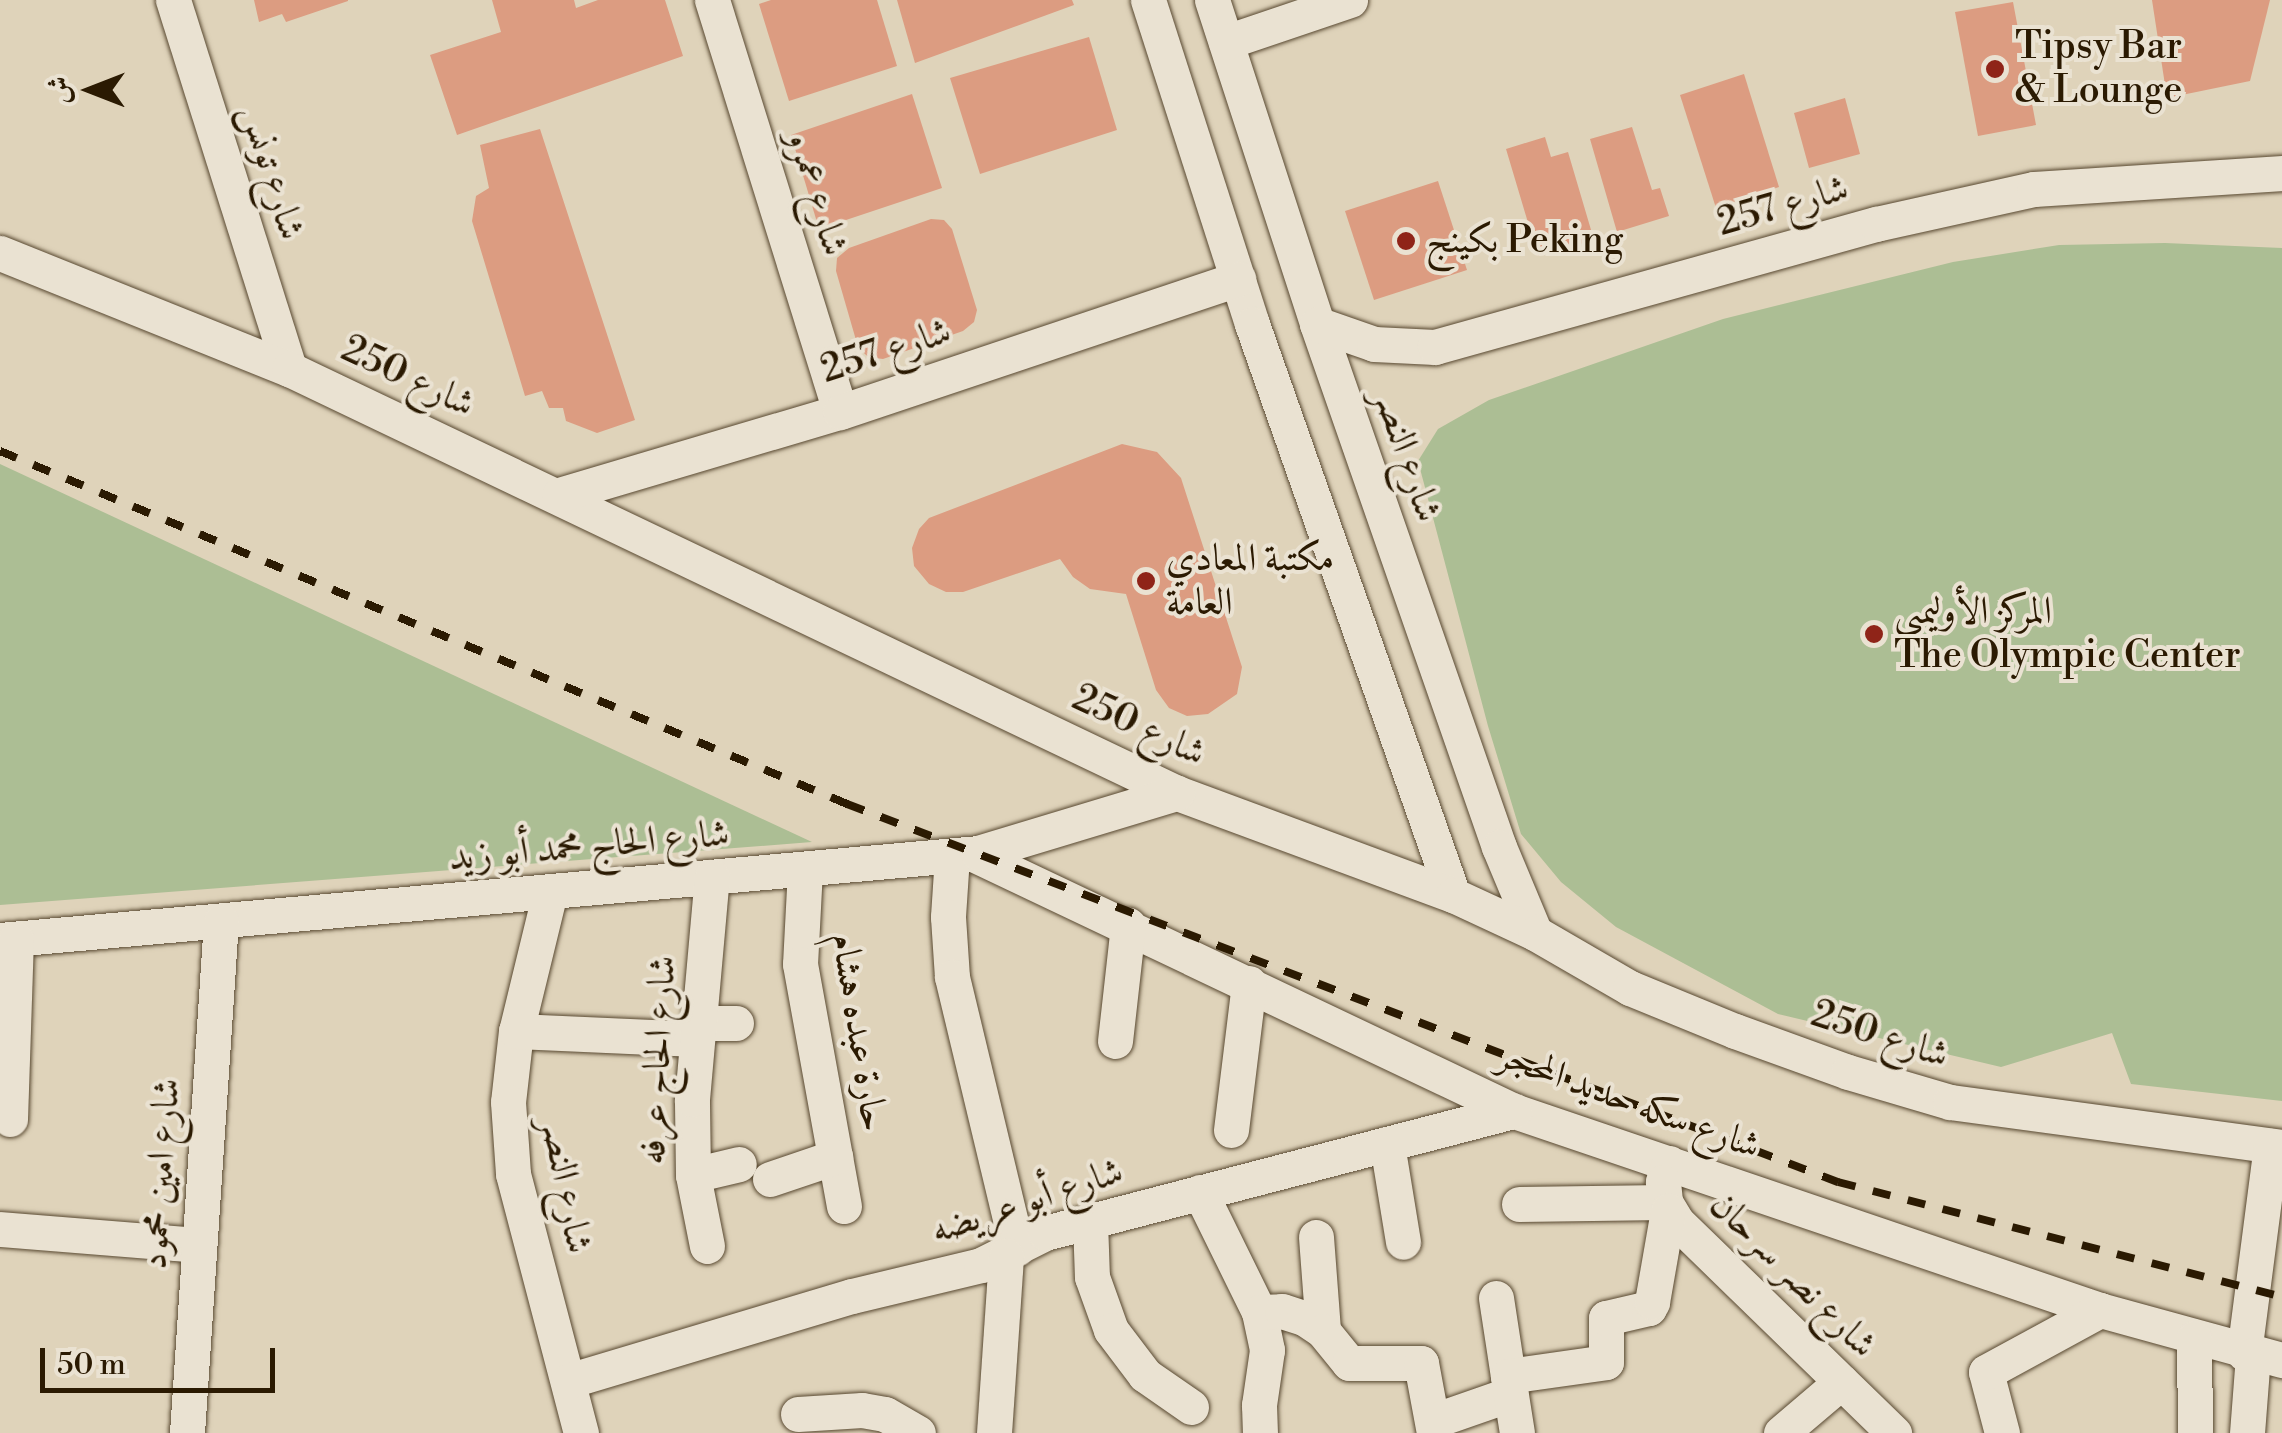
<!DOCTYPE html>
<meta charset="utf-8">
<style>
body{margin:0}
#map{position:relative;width:2282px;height:1433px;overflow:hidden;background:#dfd3ba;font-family:"Libre Bodoni",Amiri,serif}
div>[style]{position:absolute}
.green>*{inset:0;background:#acbe94}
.building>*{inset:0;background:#dc9c81}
.roads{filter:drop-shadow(0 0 2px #584830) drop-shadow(0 0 2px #584830)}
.minor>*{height:35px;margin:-17.5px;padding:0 17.5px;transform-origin:17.5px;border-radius:17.5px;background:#eae2d2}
.rail>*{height:8px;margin-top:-4px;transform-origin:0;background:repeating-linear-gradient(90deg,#2b1a02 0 18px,transparent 0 36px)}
.dots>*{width:28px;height:28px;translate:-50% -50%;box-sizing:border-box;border:5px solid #eae2d2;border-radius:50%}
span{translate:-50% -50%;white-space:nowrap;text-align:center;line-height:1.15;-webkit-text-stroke:8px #eae2d2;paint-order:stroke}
.poi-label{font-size:38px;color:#2b1a02}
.left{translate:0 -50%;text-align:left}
.street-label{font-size:38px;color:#2b1a02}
.north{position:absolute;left:40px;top:40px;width:100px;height:100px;-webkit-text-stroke:8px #eae2d2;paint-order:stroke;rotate:270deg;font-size:28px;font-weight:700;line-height:40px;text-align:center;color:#2b1a02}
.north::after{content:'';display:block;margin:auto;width:35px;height:45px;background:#2b1a02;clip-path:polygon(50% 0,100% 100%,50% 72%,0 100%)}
.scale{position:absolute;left:40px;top:1348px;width:235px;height:45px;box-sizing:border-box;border:5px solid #2b1a02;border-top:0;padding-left:12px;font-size:30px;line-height:35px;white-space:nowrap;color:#2b1a02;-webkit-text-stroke:8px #eae2d2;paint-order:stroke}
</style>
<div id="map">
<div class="green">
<div style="clip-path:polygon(2165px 243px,2282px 248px,2282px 1101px,2131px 1084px,2112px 1033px,2001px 1067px,1778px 1014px,1616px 927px,1561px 882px,1521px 834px,1488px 726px,1418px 461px,1438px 429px,1489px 400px,1723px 319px,1953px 262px,2059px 245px)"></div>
<div style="clip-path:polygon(0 464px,812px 842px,0 905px)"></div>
</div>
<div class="building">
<div style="clip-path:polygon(254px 0,348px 0,348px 1px,286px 22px,282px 14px,259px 22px)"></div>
<div style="clip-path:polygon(492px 0,574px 0,576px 8px,598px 0,665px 0,683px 56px,457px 135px,430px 55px,501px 32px)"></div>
<div style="clip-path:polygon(771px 0,877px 0,897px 66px,789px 101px,759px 4px)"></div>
<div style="clip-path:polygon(897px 0,1072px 0,1074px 5px,915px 63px)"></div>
<div style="clip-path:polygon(2152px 0,2270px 0,2250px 81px,2167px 98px)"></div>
<div style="clip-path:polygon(2013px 2px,2036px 125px,1978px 136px,1955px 12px)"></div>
<div style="clip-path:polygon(1089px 37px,1117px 130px,980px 174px,950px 78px)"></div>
<div style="clip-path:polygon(1744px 74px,1779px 187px,1716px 208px,1680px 95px)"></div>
<div style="clip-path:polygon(912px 94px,942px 188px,819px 229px,791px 135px)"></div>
<div style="clip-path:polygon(1845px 98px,1860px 154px,1809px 168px,1794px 113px)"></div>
<div style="clip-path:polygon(1632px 127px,1652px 190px,1660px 188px,1669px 216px,1617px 232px,1590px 139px)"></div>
<div style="clip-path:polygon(540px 129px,635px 420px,597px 433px,566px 421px,563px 408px,549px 408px,542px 391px,525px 396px,472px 221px,476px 196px,489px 188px,480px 145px)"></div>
<div style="clip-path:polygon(1545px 137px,1551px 157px,1568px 152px,1594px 240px,1538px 256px,1506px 149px)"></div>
<div style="clip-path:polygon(1438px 181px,1467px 270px,1374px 300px,1345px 211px)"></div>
<div style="clip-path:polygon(931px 219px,944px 220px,952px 229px,977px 310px,974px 322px,963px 331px,883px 359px,868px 357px,858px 347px,836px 271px,837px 258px,849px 248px)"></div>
<div style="clip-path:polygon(1122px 444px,1157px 452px,1181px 478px,1242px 667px,1237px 694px,1208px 714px,1187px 716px,1169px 708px,1156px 690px,1126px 594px,1090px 589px,1073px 577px,1060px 559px,963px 592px,946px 592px,929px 584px,914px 566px,912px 548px,919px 529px,929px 518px)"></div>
</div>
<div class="roads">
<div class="minor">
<div style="left:173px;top:0;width:387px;rotate:72.5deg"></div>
<div style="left:712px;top:0;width:431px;rotate:72.7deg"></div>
<div style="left:1148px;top:0;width:340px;rotate:72.2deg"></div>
<div style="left:1252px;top:324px;width:605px;rotate:70.61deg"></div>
<div style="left:1212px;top:0;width:341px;rotate:72deg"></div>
<div style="left:1317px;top:324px;width:554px;rotate:70.81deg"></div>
<div style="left:1499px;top:847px;width:93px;rotate:67.3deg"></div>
<div style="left:1226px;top:42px;width:131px;rotate:-18.7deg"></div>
<div style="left:0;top:253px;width:311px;rotate:21.9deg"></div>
<div style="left:289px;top:369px;width:984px;rotate:25.52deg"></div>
<div style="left:1177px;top:793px;width:294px;rotate:20.3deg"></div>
<div style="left:1453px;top:895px;width:90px;rotate:24.9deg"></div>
<div style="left:1535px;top:933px;width:110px;rotate:30.1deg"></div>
<div style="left:1630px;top:988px;width:113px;rotate:22.3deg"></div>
<div style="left:1735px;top:1031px;width:120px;rotate:19.9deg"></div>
<div style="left:1848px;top:1072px;width:106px;rotate:16.4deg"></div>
<div style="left:1950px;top:1102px;width:335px;rotate:7.7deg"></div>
<div style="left:1317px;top:324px;width:60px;rotate:19.3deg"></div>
<div style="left:1374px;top:344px;width:61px;rotate:2.8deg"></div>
<div style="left:1435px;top:347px;width:458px;rotate:-15.6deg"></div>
<div style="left:1876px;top:224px;width:162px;rotate:-12.5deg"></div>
<div style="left:2034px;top:189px;width:249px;rotate:-3.7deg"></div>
<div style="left:559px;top:495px;width:293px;rotate:-16.5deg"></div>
<div style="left:840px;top:412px;width:420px;rotate:-18.5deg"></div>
<div style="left:973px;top:854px;width:599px;rotate:25.41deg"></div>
<div style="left:1514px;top:1111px;width:619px;rotate:18.76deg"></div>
<div style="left:2100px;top:1310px;width:189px;rotate:15.4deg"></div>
<div style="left:952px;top:856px;width:61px;rotate:93.8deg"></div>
<div style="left:948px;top:917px;width:60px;rotate:86.2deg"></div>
<div style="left:952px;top:977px;width:279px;rotate:76.5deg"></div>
<div style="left:805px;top:869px;width:95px;rotate:93deg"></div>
<div style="left:800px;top:964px;width:246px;rotate:79.7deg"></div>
<div style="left:550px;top:892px;width:143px;rotate:103.7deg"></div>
<div style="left:516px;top:1031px;width:71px;rotate:96.4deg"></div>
<div style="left:508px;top:1102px;width:72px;rotate:86deg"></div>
<div style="left:513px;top:1174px;width:268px;rotate:75.3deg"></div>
<div style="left:0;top:940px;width:982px;rotate:-5.08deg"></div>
<div style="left:978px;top:853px;width:208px;rotate:-16.8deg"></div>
<div style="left:699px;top:1023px;width:37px"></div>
<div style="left:516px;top:1031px;width:181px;rotate:2.5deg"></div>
<div style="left:1115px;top:1041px;width:117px;rotate:-83.6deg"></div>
<div style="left:10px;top:1119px;width:180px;rotate:-88.1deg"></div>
<div style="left:1231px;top:1130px;width:148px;rotate:-83deg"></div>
<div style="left:1387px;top:1144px;width:99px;rotate:80.7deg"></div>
<div style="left:1669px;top:1163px;width:20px;rotate:108deg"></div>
<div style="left:1663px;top:1182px;width:20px;rotate:84deg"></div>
<div style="left:1665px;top:1202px;width:23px;rotate:59deg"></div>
<div style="left:1677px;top:1222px;width:303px;rotate:44.2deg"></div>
<div style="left:693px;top:1175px;width:47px;rotate:-13.4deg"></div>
<div style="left:770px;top:1179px;width:69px;rotate:-18.7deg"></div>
<div style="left:1200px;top:1192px;width:134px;rotate:63.8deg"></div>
<div style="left:1259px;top:1312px;width:39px;rotate:78deg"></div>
<div style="left:1267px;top:1350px;width:56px;rotate:98.3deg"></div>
<div style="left:1259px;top:1405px;width:28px;rotate:88deg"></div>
<div style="left:1519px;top:1204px;width:146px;rotate:-0.8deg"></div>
<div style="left:1090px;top:1221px;width:56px;rotate:88deg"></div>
<div style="left:1092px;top:1277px;width:56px;rotate:70.3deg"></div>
<div style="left:1111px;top:1330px;width:56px;rotate:52.9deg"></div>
<div style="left:1145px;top:1375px;width:56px;rotate:34.8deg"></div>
<div style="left:0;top:1229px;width:199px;rotate:4.6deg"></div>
<div style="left:1316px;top:1237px;width:94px;rotate:85.7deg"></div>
<div style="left:707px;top:1246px;width:72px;rotate:-101.2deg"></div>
<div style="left:693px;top:1175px;width:76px;rotate:-90.8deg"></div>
<div style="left:692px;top:1099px;width:223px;rotate:-84.9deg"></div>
<div style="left:1496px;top:1298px;width:79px;rotate:81.3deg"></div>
<div style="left:1259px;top:1312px;width:23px;rotate:-2deg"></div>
<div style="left:1282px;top:1311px;width:23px;rotate:18deg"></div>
<div style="left:1304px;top:1318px;width:23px;rotate:34deg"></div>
<div style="left:1323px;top:1331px;width:41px;rotate:50.9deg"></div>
<div style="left:1349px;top:1363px;width:72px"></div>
<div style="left:1421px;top:1363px;width:71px;rotate:79.5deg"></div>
<div style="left:2194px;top:1338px;width:95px;rotate:89.4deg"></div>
<div style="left:2244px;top:1353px;width:209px;rotate:-82.6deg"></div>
<div style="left:568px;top:1381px;width:296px;rotate:-16.7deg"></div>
<div style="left:852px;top:1296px;width:133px;rotate:-13.5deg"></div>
<div style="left:981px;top:1265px;width:72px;rotate:-26.6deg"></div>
<div style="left:1045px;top:1233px;width:485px;rotate:-14.6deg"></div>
<div style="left:798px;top:1414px;width:64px;rotate:-3.6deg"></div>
<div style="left:862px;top:1410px;width:23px;rotate:10deg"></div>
<div style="left:885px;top:1414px;width:38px;rotate:30deg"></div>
<div style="left:1433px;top:1421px;width:82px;rotate:-19.3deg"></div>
<div style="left:187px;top:1433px;width:513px;rotate:-86.2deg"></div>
<div style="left:994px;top:1433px;width:178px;rotate:-86.1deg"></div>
<div style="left:1517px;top:1433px;width:58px;rotate:-99deg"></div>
<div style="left:1508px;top:1376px;width:99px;rotate:-8.1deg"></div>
<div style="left:1606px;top:1362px;width:44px;rotate:-90deg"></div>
<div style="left:1606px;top:1318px;width:44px;rotate:-13.1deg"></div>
<div style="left:1649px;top:1308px;width:7px;rotate:-63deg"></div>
<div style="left:1652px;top:1302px;width:93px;rotate:-80.1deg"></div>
<div style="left:1781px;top:1433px;width:79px;rotate:-40.4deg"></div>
<div style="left:2002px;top:1433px;width:63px;rotate:-104.7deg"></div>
<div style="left:1986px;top:1372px;width:130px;rotate:-28.5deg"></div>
<div style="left:2247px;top:1433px;width:78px;rotate:-85.6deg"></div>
</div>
</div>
<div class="rail">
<div style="left:0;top:451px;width:918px;rotate:22.62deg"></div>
<div style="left:847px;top:804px;width:1061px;rotate:20.88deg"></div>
<div style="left:1838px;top:1182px;width:459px;rotate:14.5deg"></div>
</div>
<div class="dots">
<div style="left:1995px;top:69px;background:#8f2418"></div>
<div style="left:1406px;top:241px;background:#8f2418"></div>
<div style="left:1146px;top:581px;background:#8f2418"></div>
<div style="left:1874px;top:634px;background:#8f2418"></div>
</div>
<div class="poi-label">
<span class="left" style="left:2015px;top:69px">Tipsy Bar<br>&amp; Lounge</span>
<span class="left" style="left:1426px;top:241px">بكينج Peking</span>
<span class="left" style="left:1166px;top:581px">مكتبة المعادي<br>العامة</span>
<span class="left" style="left:1894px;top:634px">المركز الأوليمبى<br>The Olympic Center</span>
</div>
<div class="street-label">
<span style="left:272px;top:172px;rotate:73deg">شارع تونس</span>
<span style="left:817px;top:193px;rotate:73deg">شارع عمرو</span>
<span style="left:1783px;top:206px;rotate:-16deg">شارع 257</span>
<span style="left:886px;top:351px;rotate:-18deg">شارع 257</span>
<span style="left:408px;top:377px;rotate:25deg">شارع 250</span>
<span style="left:1407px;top:455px;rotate:71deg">شارع النصر</span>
<span style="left:1139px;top:726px;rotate:25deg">شارع 250</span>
<span style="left:589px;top:846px;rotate:-5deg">شارع الحاج محمد أبو زيد</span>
<span style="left:859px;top:1032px;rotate:81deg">حارة عبده هشام</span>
<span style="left:1880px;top:1035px;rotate:18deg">شارع 250</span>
<span style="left:658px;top:1060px;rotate:-87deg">شارع الحاج عرفه</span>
<span style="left:1629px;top:1101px;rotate:20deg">شارع سكه حديد المحجر</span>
<span style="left:161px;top:1174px;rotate:-86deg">شارع امين محمود</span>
<span style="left:566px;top:1185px;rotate:79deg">شارع النصر</span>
<span style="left:1027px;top:1201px;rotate:-18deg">شارع أبو عريضه</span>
<span style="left:1793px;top:1275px;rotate:45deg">شارع نصر سرحان</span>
</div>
<div class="north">ش</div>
<div class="scale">50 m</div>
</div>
